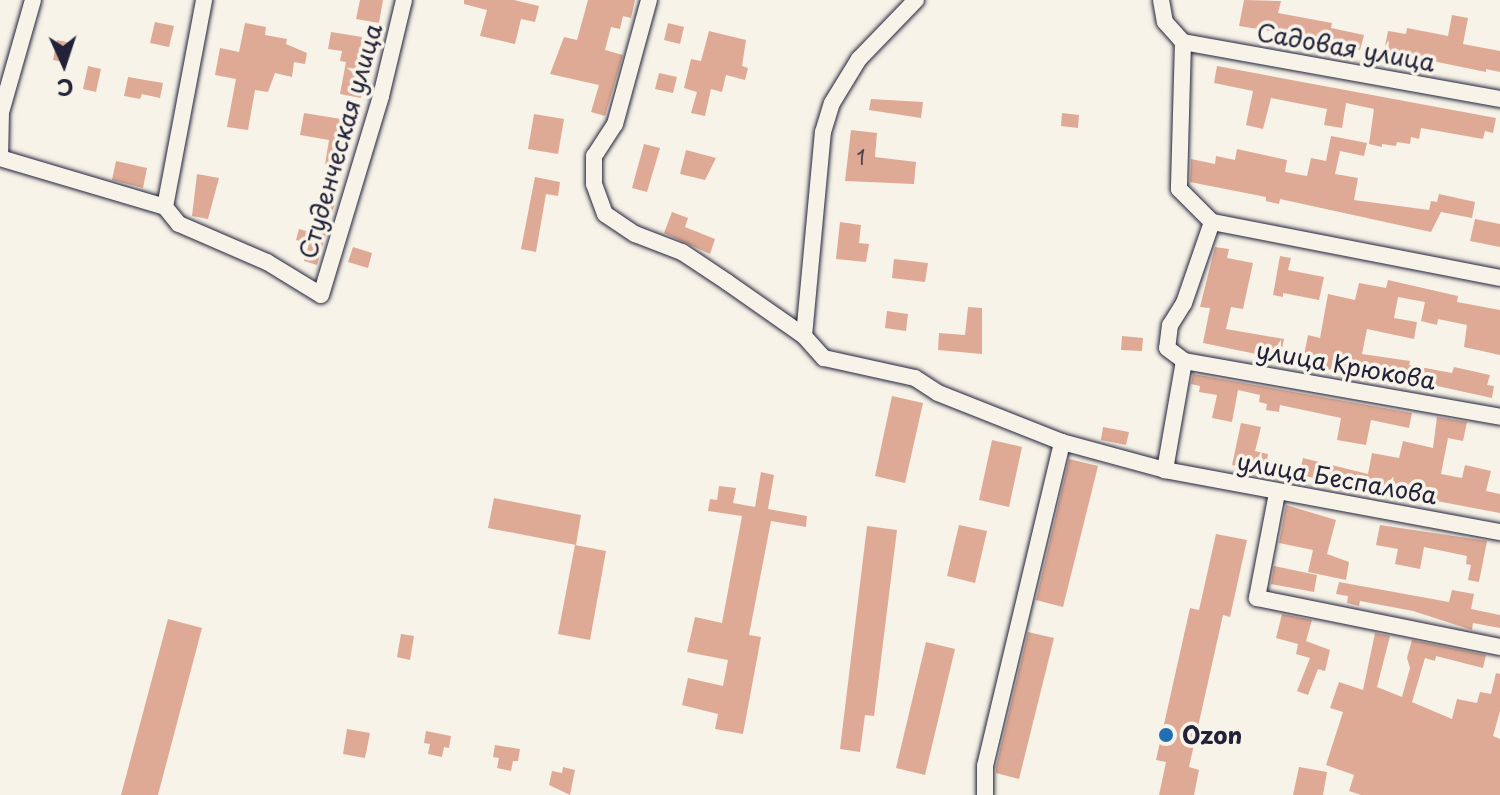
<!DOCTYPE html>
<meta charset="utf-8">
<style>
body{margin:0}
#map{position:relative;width:1500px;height:795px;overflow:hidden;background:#f7f3e8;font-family:"Playpen Sans",sans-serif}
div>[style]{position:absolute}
.building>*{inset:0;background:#dfaa95}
.roads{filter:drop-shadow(0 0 2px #22223b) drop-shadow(0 0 2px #22223b)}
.street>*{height:16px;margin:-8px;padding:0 8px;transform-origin:8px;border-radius:8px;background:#f7f3e8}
.dots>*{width:22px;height:22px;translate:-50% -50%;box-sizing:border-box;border:4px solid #f7f3e8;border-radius:50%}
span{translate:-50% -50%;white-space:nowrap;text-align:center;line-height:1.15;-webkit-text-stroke:7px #f7f3e8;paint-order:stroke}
.number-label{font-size:20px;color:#514452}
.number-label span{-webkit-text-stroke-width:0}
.street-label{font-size:24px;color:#22223b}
.poi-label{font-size:24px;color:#22223b;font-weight:700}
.left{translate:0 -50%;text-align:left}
.north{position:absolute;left:24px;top:24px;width:80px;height:80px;-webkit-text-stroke:6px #f7f3e8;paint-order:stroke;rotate:177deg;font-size:22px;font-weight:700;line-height:32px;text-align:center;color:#22223b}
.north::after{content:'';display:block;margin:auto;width:28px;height:36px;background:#22223b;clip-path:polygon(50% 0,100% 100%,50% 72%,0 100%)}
</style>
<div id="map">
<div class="building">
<div style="clip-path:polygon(360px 0,383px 0,379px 23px,356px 19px)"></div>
<div style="clip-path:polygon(464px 0,514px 0,539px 6px,535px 22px,521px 19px,515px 44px,480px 36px,487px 10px,464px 4px)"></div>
<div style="clip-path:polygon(588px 0,635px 0,631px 18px,623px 16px,620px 29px,611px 27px,605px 50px,623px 55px,605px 116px,591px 112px,599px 85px,550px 74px,564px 37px,577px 40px)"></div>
<div style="clip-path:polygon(1244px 0,1281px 1px,1278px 13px,1332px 23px,1331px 28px,1364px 35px,1360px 50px,1287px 34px,1286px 40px,1275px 38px,1276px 32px,1239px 26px)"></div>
<div style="clip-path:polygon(1452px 15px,1468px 18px,1463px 44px,1500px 51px,1500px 72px,1486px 69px,1486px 72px,1384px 51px,1388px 31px,1406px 34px,1407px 28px,1448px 36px)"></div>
<div style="clip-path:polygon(155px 22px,174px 26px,169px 47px,150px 43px)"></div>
<div style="clip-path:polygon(245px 23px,266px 27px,265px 35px,287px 39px,286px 44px,307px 53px,305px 64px,294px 62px,292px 77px,275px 73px,268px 92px,255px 90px,248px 130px,227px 127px,236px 79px,215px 75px,220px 48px,239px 52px)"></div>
<div style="clip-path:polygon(668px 23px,684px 27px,680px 44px,664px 40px)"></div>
<div style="clip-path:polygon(709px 31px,746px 40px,742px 66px,748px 68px,745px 80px,726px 75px,722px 92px,711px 89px,705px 116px,691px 113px,697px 92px,684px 88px,691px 59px,701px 61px)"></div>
<div style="clip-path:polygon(331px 32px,362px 37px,360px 52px,369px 53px,361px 98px,340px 94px,346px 62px,340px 61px,342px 51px,328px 49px)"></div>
<div style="clip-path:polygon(57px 40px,71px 43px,67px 63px,53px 60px)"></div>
<div style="clip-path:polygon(88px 66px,101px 69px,96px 92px,83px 89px)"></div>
<div style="clip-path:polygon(1217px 66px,1496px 118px,1493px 133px,1485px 131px,1483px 139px,1421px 128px,1419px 139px,1411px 137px,1410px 144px,1397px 142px,1396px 146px,1382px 144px,1382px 147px,1369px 144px,1374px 109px,1346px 103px,1342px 128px,1324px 125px,1327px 109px,1271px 98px,1263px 129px,1246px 125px,1253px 91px,1214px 83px)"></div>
<div style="clip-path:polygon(659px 73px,677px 77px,673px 93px,655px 89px)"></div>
<div style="clip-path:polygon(128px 77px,163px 83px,160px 98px,142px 94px,140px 99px,124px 96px)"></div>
<div style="clip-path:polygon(871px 99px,923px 102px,921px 118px,869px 110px)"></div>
<div style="clip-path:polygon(304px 113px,353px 121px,349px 144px,343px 143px,339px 166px,325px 164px,329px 140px,300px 135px)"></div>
<div style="clip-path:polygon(1062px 113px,1079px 115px,1078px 128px,1061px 126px)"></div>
<div style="clip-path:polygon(534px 114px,564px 119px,558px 154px,528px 149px)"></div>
<div style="clip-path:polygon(851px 130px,877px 133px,875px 157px,916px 162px,914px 184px,845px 181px)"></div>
<div style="clip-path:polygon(1331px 136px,1367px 143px,1364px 156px,1340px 151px,1335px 174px,1358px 178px,1354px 200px,1429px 210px,1431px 201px,1437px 202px,1439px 194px,1475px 202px,1472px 218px,1441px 212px,1431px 232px,1280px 199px,1279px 204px,1266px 201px,1266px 197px,1190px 182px,1191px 159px,1215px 164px,1216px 156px,1235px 160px,1237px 149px,1287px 160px,1285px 172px,1307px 176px,1311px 158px,1326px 161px)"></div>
<div style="clip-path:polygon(644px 144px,660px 148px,647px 192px,632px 188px)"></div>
<div style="clip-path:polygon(686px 150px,716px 158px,705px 180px,680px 174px)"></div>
<div style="clip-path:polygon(116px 161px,147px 168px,143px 188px,112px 180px)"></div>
<div style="clip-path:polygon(197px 174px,219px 178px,208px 219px,192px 216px)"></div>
<div style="clip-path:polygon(535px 177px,560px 182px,558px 196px,546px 194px,536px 252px,521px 249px)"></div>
<div style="clip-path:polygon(320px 194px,336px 199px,317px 265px,304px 261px,309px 244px,296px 240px,299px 229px,313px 233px,320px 208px,316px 207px)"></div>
<div style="clip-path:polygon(672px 212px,688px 218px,685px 227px,715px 239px,710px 254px,664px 233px)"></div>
<div style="clip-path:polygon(1475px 219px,1500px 224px,1500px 247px,1470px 241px)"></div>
<div style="clip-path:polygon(840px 222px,861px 225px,859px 243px,869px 244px,866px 262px,836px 259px)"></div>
<div style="clip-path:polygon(353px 247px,372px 253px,368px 268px,348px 262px)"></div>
<div style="clip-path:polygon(1215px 247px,1229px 249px,1227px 258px,1253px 263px,1243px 309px,1231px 307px,1226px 329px,1284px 339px,1280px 359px,1203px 343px,1210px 308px,1200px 307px)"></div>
<div style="clip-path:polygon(1280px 256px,1291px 258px,1288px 270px,1324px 277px,1319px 300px,1283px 293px,1283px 297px,1273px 295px)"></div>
<div style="clip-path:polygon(894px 259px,928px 263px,925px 282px,892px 278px)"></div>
<div style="clip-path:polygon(1388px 280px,1458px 296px,1457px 302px,1500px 310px,1500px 355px,1464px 347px,1467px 325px,1438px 319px,1437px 325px,1421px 321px,1425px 302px,1398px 297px,1394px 318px,1417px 322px,1414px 339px,1367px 329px,1362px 354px,1410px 361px,1409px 365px,1452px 373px,1454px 367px,1490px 375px,1487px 385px,1494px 386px,1492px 398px,1396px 377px,1395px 382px,1351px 371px,1322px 369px,1323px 364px,1303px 360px,1308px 335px,1320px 338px,1328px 294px,1355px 300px,1359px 283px,1386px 288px)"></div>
<div style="clip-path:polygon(968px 307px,982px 308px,982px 354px,938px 350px,939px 333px,965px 335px)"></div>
<div style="clip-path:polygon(887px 311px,908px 314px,906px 331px,885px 328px)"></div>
<div style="clip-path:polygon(1122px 336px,1143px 338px,1142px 351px,1121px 350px)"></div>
<div style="clip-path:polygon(1193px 374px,1412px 413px,1409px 428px,1371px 420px,1366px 445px,1337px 440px,1341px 418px,1280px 405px,1279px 412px,1266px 410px,1267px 404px,1259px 402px,1260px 395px,1238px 390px,1232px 422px,1212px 418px,1217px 395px,1199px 392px,1200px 386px,1191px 384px)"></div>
<div style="clip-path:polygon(892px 396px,923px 403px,905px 483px,875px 476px)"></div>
<div style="clip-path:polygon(1437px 417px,1467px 422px,1463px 441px,1448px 438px,1441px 474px,1462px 478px,1465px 465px,1491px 471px,1486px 491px,1500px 494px,1500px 513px,1299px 475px,1303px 458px,1368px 474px,1372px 453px,1399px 458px,1403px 441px,1433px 448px)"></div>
<div style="clip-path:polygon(1241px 423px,1261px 427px,1255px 451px,1268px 454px,1265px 471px,1232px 465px)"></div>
<div style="clip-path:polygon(1103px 427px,1129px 432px,1126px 445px,1101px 440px)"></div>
<div style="clip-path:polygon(992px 440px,1022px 447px,1009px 507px,979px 500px)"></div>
<div style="clip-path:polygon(1069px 459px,1098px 466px,1063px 607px,1036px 600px)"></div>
<div style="clip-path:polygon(761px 472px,774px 475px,768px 509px,807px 516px,806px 527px,771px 521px,749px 635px,761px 637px,743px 734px,715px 729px,718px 714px,682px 705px,688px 678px,723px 686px,728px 660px,687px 652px,695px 617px,722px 623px,742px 516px,708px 511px,710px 499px,717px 500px,719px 486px,736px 488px,733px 503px,755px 507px)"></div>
<div style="clip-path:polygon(494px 498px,581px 515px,576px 545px,488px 528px)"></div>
<div style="clip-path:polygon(1286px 505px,1336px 520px,1327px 554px,1349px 562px,1346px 580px,1308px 572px,1313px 550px,1279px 543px)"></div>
<div style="clip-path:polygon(959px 525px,987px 531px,975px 583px,947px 576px)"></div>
<div style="clip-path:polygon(1380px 525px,1487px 541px,1479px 582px,1468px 580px,1471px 565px,1466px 564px,1467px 556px,1424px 547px,1420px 569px,1395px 564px,1398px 549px,1376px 545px)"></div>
<div style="clip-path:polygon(867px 526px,897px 530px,874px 716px,865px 715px,860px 752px,840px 749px)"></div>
<div style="clip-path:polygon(1216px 534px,1247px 540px,1230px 617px,1223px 615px,1189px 767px,1199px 770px,1194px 795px,1159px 795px,1166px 762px,1156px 760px,1190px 608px,1199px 610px)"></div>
<div style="clip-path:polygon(575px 545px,606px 551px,590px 640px,558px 634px)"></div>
<div style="clip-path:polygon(1274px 566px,1317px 575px,1314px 592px,1271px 584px)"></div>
<div style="clip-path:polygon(1339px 582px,1449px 602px,1452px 590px,1474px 594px,1471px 609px,1500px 615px,1500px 628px,1473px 623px,1472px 630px,1413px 611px,1360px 601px,1359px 606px,1347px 603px,1348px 596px,1336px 594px)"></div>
<div style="clip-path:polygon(1282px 614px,1312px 620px,1306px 641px,1330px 650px,1325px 671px,1318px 669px,1308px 695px,1297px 691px,1310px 658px,1296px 654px,1298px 644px,1276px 638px)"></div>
<div style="clip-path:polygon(168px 619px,202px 628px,158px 795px,121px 795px)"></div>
<div style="clip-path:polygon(1028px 632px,1054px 638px,1019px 779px,996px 773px,996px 767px)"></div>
<div style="clip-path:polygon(1375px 633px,1390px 636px,1377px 687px,1402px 697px,1410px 668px,1407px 658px,1412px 640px,1486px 655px,1483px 668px,1436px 656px,1435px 661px,1425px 658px,1412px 702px,1452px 719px,1457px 699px,1477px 703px,1480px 692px,1491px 694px,1496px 673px,1500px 674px,1500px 711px,1493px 736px,1500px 739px,1500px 795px,1361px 795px,1349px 791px,1354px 775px,1326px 765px,1343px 712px,1330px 708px,1339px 682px,1363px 690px)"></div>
<div style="clip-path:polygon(401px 634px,414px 636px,410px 660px,397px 657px)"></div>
<div style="clip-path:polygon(926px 642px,955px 649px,925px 775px,896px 768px)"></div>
<div style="clip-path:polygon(347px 729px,370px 733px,365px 758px,343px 754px)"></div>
<div style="clip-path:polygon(426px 731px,451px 736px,449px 748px,444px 747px,442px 757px,428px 754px,430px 744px,424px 743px)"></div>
<div style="clip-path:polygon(495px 745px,520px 749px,518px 761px,513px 761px,511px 771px,497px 768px,499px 758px,493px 757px)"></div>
<div style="clip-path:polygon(563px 767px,575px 770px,570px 795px,549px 785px,552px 771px,562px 773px)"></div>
<div style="clip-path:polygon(1299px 767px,1327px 772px,1323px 795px,1293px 795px)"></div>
</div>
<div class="roads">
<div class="street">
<div style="left:33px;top:0;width:116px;rotate:105.9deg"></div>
<div style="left:1px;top:112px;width:46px;rotate:91.2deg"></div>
<div style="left:0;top:158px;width:172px;rotate:16.5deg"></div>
<div style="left:165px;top:207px;width:22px;rotate:51deg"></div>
<div style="left:179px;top:224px;width:96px;rotate:23.4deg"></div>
<div style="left:267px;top:262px;width:63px;rotate:31.4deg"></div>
<div style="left:321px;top:295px;width:208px;rotate:-73.2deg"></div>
<div style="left:381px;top:96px;width:99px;rotate:-76.5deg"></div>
<div style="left:649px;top:0;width:129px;rotate:105.3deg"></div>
<div style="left:615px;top:124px;width:38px;rotate:123deg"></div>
<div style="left:594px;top:156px;width:28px;rotate:90deg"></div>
<div style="left:594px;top:184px;width:32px;rotate:70deg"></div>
<div style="left:605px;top:214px;width:36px;rotate:34deg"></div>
<div style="left:635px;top:234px;width:50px;rotate:21deg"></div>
<div style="left:682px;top:252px;width:54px;rotate:33.7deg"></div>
<div style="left:727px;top:282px;width:94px;rotate:35deg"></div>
<div style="left:804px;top:336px;width:30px;rotate:48deg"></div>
<div style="left:824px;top:358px;width:93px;rotate:12.4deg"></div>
<div style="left:915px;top:378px;width:27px;rotate:33deg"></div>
<div style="left:938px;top:393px;width:133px;rotate:21.6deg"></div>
<div style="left:1062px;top:442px;width:107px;rotate:15.2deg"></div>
<div style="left:1165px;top:470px;width:341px;rotate:10.5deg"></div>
<div style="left:1161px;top:0;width:22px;rotate:80deg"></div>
<div style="left:1165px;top:22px;width:27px;rotate:48deg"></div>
<div style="left:1183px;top:42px;width:147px;rotate:91.6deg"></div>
<div style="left:1179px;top:189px;width:47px;rotate:45deg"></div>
<div style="left:1212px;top:222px;width:86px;rotate:109.1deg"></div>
<div style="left:1184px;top:303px;width:26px;rotate:122deg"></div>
<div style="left:1170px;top:325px;width:23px;rotate:97deg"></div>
<div style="left:1167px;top:348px;width:21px;rotate:37deg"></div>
<div style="left:1184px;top:361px;width:111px;rotate:99.9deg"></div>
<div style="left:1183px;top:42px;width:322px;rotate:10.2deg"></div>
<div style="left:165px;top:207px;width:211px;rotate:-79.3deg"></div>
<div style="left:1212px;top:222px;width:293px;rotate:11deg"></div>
<div style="left:804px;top:336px;width:205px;rotate:-84.7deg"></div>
<div style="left:823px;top:132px;width:30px;rotate:-73deg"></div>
<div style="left:832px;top:103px;width:52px;rotate:-58.5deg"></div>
<div style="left:859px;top:59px;width:82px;rotate:-46deg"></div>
<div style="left:1184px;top:361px;width:321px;rotate:10deg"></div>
<div style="left:1277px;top:493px;width:107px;rotate:100.8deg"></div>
<div style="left:1257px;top:598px;width:248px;rotate:11.4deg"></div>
<div style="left:985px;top:795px;width:29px;rotate:-90deg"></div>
<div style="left:985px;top:766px;width:333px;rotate:-76.6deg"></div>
</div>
</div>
<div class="dots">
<div style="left:1166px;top:735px;background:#1f6fb2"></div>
</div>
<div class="number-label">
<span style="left:861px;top:157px">1</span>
</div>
<div class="street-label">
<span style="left:1346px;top:47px;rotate:10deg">Садовая улица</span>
<span style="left:340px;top:141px;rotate:-74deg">Студенческая улица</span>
<span style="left:1346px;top:365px;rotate:10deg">улица Крюкова</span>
<span style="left:1337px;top:478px;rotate:10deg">улица Беспалова</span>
</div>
<div class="poi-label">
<span class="left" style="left:1182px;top:735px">Ozon</span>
</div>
<div class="north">С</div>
</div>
